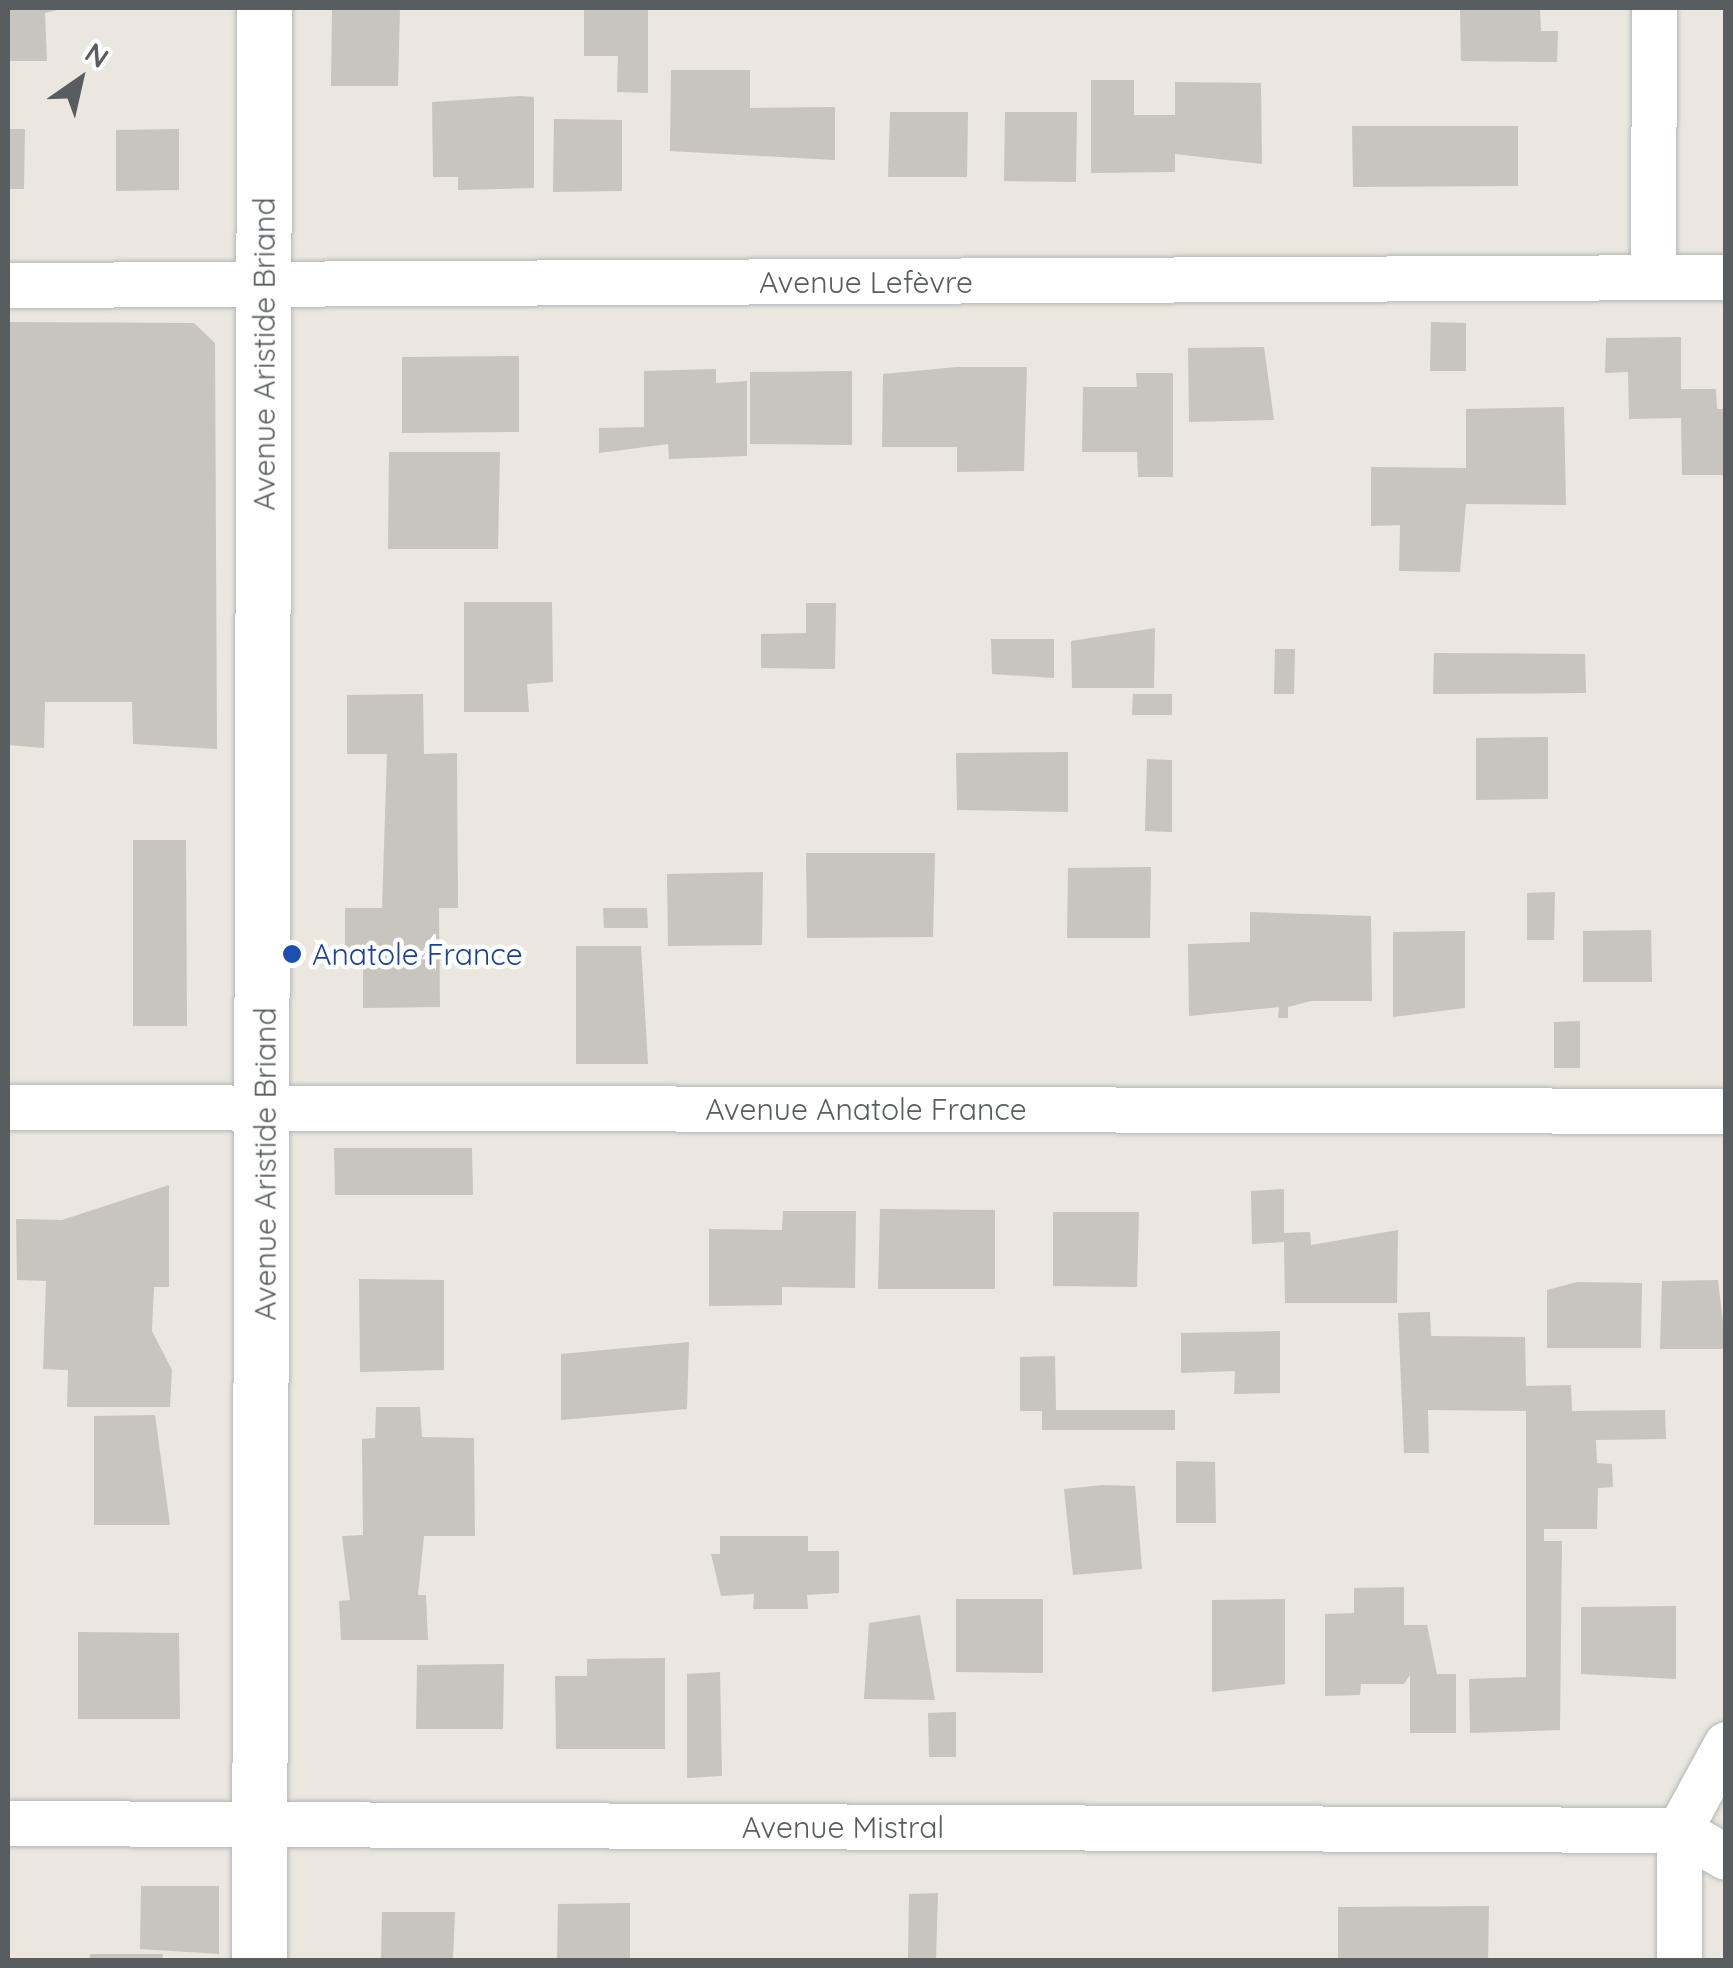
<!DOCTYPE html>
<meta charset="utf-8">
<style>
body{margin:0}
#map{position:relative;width:1733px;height:1968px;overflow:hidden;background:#ebe7de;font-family:Quicksand,sans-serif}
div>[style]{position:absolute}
.building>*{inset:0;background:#c8c4be}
.roads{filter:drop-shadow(0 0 2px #b2b6ba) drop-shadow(0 0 2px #b2b6ba)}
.minor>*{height:45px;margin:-22.5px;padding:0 22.5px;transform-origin:22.5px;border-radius:22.5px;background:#fff}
.tertiary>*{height:55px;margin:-27.5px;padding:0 27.5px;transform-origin:27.5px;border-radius:27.5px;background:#fff}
.dots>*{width:28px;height:28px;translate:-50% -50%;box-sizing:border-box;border:5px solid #fff;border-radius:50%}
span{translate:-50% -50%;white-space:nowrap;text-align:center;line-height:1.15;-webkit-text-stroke:9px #fff;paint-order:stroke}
.street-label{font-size:30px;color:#585d60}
.transit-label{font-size:30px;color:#164399}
.left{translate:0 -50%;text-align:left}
.frame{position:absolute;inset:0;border:10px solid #585d60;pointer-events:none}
.north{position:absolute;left:30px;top:30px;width:100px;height:100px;-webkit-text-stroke:8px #fff;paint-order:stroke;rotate:34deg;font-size:28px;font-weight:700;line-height:40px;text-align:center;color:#585d60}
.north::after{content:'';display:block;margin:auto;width:35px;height:45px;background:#585d60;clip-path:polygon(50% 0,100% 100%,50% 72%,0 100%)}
</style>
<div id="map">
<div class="building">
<div style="clip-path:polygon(65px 8px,45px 13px,47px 61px,8px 61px,8px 10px)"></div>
<div style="clip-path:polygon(332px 8px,400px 8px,398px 86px,331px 86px)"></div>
<div style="clip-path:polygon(584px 8px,648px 8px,648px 93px,617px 92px,618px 56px,584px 56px)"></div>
<div style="clip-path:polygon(1460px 8px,1540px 8px,1541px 31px,1558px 31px,1557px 62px,1461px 61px)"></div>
<div style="clip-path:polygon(671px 70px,750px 70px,750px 108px,835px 107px,835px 160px,670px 151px)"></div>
<div style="clip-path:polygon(1091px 80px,1134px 80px,1134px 115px,1175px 115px,1175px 82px,1261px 83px,1262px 164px,1175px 154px,1175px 172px,1091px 173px)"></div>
<div style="clip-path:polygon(520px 96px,534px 97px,534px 188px,458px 190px,458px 177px,433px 177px,432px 102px)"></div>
<div style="clip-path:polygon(890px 112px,968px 112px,967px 177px,888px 177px)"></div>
<div style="clip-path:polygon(1005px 112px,1077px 112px,1076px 182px,1004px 181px)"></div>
<div style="clip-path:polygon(554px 119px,622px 120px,622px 191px,553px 192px)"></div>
<div style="clip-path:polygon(1352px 126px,1518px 126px,1518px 186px,1353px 187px)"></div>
<div style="clip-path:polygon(8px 129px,25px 129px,24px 189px,8px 189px)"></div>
<div style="clip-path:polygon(179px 129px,179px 190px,116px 191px,116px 130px)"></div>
<div style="clip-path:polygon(8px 322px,194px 323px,215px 343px,217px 749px,133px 744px,132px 702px,45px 702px,44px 748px,8px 745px)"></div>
<div style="clip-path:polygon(1431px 322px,1466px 323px,1466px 371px,1430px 371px)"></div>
<div style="clip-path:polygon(1681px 337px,1681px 389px,1716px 389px,1717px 409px,1726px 409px,1726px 475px,1682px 475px,1681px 418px,1629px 419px,1628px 372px,1605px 373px,1606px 338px)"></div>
<div style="clip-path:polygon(1264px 347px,1274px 420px,1189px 422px,1188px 348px)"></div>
<div style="clip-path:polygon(519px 356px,519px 432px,402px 433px,402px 357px)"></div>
<div style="clip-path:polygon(957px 367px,1027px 367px,1024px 471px,957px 472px,957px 447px,882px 447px,883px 374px)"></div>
<div style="clip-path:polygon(716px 369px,716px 383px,747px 381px,747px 456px,669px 459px,668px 444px,599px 453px,599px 428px,644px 427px,644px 371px)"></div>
<div style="clip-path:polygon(852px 371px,852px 445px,750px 444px,750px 372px)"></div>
<div style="clip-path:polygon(1136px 373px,1173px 373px,1173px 477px,1138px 477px,1137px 452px,1082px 452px,1083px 387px,1137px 387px)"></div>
<div style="clip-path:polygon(1564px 407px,1566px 505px,1466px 504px,1460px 572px,1399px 571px,1400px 525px,1371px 526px,1371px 467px,1466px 468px,1466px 409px)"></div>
<div style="clip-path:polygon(389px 452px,500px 452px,498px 549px,388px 549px)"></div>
<div style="clip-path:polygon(464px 602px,552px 602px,553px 682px,527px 684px,529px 712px,464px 712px)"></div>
<div style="clip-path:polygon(806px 603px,836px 603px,835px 669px,761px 668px,761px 634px,806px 633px)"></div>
<div style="clip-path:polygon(1155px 628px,1154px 688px,1072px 688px,1071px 641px)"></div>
<div style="clip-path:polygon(991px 639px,1054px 639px,1054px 678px,992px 674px)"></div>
<div style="clip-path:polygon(1275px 649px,1295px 649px,1294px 694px,1274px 694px)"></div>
<div style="clip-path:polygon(1434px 653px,1585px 654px,1586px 693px,1433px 694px)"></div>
<div style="clip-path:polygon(423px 694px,424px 754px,457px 753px,458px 908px,439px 908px,440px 1007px,363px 1008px,363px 951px,345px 952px,345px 908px,382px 908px,387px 754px,347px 754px,347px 695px)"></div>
<div style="clip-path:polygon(1133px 694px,1172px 694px,1172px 715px,1132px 715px)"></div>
<div style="clip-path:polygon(1548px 737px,1548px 799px,1476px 800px,1476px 738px)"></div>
<div style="clip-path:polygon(1068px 752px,1068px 812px,957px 810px,956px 753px)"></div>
<div style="clip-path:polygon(1147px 759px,1172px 760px,1172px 832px,1145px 831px)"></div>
<div style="clip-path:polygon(133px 840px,186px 840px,187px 1026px,133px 1026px)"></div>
<div style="clip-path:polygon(806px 853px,935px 853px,933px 937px,807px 938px)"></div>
<div style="clip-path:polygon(1151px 867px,1150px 938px,1067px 938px,1068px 868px)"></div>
<div style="clip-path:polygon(763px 872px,762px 945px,668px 946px,667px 874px)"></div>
<div style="clip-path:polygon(1555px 892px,1554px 940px,1527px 940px,1527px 893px)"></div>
<div style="clip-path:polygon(603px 908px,647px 908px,648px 928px,604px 928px)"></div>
<div style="clip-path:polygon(1250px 912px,1371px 916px,1372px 1001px,1311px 1001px,1288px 1007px,1288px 1018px,1278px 1018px,1279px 1007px,1189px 1016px,1188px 944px,1250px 942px)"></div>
<div style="clip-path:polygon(1651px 930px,1652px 982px,1583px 982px,1583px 931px)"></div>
<div style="clip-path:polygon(1465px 931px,1465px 1008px,1393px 1017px,1393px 932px)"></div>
<div style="clip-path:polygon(576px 946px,641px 946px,648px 1064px,576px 1064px)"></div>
<div style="clip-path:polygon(1580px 1021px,1580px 1068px,1554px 1068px,1554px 1022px)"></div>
<div style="clip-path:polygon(334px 1148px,472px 1148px,473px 1195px,335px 1195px)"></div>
<div style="clip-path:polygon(169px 1185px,169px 1287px,154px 1287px,152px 1331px,172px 1370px,170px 1407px,67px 1407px,68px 1370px,43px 1369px,46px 1281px,17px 1280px,16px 1219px,62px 1220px)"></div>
<div style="clip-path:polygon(1284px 1189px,1284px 1233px,1310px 1232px,1311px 1245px,1398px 1230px,1397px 1303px,1285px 1303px,1284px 1242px,1252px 1244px,1251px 1191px)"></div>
<div style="clip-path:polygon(880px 1209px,995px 1210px,995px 1289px,878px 1289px)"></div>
<div style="clip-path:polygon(783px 1211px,856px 1211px,855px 1288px,782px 1287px,782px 1305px,709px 1306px,709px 1229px,782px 1230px)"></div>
<div style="clip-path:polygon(1053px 1212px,1139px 1212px,1137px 1287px,1053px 1286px)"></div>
<div style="clip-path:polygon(359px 1279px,444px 1280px,444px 1370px,360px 1372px)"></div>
<div style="clip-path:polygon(1718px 1280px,1726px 1349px,1660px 1349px,1662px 1281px)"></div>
<div style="clip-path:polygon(1577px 1282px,1642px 1283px,1641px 1348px,1547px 1348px,1547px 1290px)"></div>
<div style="clip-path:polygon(1430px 1312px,1431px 1336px,1525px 1337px,1526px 1386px,1571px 1385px,1572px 1411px,1665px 1410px,1666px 1439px,1596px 1440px,1597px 1463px,1612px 1464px,1613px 1487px,1598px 1488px,1597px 1529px,1544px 1529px,1544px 1541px,1562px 1541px,1560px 1730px,1470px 1733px,1469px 1679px,1526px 1677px,1526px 1411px,1428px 1410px,1429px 1453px,1404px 1453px,1398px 1313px)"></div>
<div style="clip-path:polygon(1280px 1331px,1280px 1393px,1234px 1394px,1235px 1371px,1181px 1373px,1181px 1333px)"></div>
<div style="clip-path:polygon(689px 1342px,687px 1409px,561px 1420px,561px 1354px)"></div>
<div style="clip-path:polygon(1055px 1356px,1056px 1410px,1175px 1410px,1175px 1430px,1042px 1430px,1042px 1411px,1020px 1411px,1020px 1357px)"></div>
<div style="clip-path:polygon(376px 1407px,420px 1407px,422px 1437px,474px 1438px,475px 1536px,424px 1536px,418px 1595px,426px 1595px,428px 1640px,341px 1640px,339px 1601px,350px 1600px,342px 1536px,363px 1535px,362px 1439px,375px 1438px)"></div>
<div style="clip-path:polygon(155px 1415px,170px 1525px,94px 1525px,94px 1416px)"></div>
<div style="clip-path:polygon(1176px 1461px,1215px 1462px,1216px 1523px,1176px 1523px)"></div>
<div style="clip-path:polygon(1103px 1485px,1135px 1486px,1142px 1569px,1073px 1575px,1064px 1489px)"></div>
<div style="clip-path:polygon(720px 1536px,808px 1536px,808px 1551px,839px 1551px,839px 1593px,807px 1595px,808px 1609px,753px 1609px,754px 1594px,721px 1596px,711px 1554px,720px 1554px)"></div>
<div style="clip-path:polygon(1404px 1587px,1404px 1625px,1427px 1625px,1437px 1674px,1456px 1674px,1456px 1733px,1410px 1733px,1410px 1675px,1404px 1684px,1361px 1684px,1360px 1695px,1325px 1696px,1325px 1614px,1354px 1613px,1354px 1588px)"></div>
<div style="clip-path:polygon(956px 1599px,1043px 1599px,1043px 1673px,956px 1672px)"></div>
<div style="clip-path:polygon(1285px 1599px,1285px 1684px,1212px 1692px,1212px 1600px)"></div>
<div style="clip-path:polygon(1676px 1606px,1676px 1679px,1581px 1674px,1581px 1607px)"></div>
<div style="clip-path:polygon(920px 1615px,935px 1700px,864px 1699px,869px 1623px)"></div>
<div style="clip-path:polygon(78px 1632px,179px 1633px,180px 1719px,78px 1719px)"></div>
<div style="clip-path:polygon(665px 1658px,665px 1749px,556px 1749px,555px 1676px,587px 1676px,587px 1659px)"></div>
<div style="clip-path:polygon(504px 1664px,503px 1729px,416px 1729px,417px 1665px)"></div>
<div style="clip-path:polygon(720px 1672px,722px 1776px,687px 1778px,687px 1674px)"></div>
<div style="clip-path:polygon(956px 1712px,956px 1757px,929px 1757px,928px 1713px)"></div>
<div style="clip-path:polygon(141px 1886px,219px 1886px,219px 1954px,140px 1949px)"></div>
<div style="clip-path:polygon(938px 1893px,936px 1960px,908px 1960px,909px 1894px)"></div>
<div style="clip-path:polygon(630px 1903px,630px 1960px,557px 1960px,558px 1904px)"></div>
<div style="clip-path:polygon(1489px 1906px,1488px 1960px,1338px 1960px,1338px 1907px)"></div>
<div style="clip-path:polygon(382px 1912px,455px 1912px,453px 1960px,381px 1960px)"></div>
<div style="clip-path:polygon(90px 1954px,163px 1954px,162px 1960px,89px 1960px)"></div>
</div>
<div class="roads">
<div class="minor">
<div style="left:1653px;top:277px;width:269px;rotate:-89.8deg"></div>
<div style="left:8px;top:285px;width:1718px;rotate:-0.27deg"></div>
<div style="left:8px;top:1107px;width:1718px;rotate:0.13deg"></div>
<div style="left:8px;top:1823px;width:1671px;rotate:0.24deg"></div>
<div style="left:1679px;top:1830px;width:54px;rotate:29.9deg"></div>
<div style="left:1679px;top:1960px;width:130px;rotate:-90deg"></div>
<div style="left:1679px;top:1830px;width:98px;rotate:-61.3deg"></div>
</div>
<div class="tertiary">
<div style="left:259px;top:1960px;width:1952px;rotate:-89.85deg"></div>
</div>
</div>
<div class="dots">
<div style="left:292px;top:954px;background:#1a4fb4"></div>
</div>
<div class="street-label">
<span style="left:866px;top:282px">Avenue Lefèvre</span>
<span style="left:264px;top:354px;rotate:-90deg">Avenue Aristide Briand</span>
<span style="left:866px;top:1109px">Avenue Anatole France</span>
<span style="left:265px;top:1164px;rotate:-90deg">Avenue Aristide Briand</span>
<span style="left:843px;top:1827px">Avenue Mistral</span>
</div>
<div class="transit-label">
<span class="left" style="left:312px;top:954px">Anatole France</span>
</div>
<div class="frame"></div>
<div class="north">N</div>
</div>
